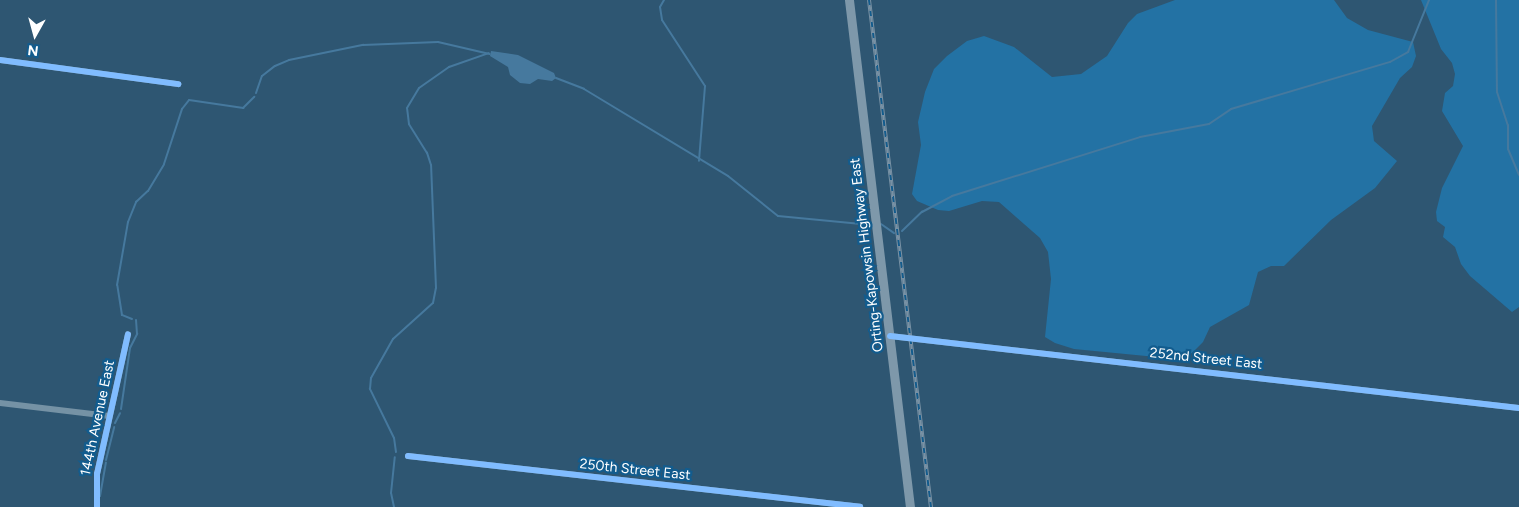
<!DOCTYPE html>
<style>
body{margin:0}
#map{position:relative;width:1519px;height:507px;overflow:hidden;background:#2e5672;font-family:Figtree,sans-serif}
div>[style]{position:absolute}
.green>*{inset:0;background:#2372a4}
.water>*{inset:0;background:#46799e}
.stream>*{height:2px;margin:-1px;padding:0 1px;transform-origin:1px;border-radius:1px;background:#46799e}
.street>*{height:6px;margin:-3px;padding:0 3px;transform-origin:3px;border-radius:3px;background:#7592a5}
.secondary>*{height:9px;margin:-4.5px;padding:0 4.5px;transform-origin:4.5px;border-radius:4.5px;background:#7e98aa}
.rail>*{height:4px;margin-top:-2px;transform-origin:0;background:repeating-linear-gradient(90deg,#125c8e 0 5.5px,#7992a5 0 11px);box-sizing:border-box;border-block:1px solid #7992a5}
.cycleway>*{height:6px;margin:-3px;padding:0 3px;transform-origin:3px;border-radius:3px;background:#80bcff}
span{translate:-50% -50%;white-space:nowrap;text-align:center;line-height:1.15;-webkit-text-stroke:4.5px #125c8e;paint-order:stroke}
.street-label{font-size:14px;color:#fff}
.north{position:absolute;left:10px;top:10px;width:50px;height:50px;-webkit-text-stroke:4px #125c8e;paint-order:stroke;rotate:187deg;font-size:14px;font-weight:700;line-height:20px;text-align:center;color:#fff}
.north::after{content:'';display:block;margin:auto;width:18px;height:22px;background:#fff;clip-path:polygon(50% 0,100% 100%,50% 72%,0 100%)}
</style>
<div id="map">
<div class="green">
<div style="clip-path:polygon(1175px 0,1334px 0,1347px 18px,1368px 30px,1413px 42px,1416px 56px,1412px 67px,1400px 78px,1372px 126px,1374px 141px,1397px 161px,1375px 188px,1331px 220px,1284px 266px,1271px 266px,1258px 272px,1249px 305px,1210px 327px,1203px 342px,1192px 353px,1177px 359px,1074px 349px,1055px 343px,1045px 337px,1051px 279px,1048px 252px,1040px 238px,999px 202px,982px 201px,949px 211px,938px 210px,917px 201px,912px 194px,921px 145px,918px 122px,925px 92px,934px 69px,947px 56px,967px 41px,984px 36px,1014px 47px,1052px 77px,1081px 74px,1107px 56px,1128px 23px,1137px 14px)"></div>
<div style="clip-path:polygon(1421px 0,1519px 0,1519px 307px,1512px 312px,1470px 276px,1461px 264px,1455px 247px,1443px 237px,1445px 227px,1437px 221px,1436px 212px,1442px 188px,1463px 146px,1442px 111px,1445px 93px,1453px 86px,1455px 74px,1452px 63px,1441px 49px)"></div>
</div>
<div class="water">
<div style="clip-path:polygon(491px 51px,518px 55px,554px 73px,556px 78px,552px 81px,538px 79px,530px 84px,520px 83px,510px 75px,508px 67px,490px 56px)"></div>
</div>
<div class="stream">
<div style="left:664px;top:0;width:8px;rotate:120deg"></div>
<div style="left:660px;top:7px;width:13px;rotate:81deg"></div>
<div style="left:662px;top:20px;width:79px;rotate:56.9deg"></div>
<div style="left:705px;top:86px;width:75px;rotate:94.6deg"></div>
<div style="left:1496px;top:0;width:92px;rotate:89.4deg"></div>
<div style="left:1497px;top:92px;width:35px;rotate:72deg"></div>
<div style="left:1508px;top:125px;width:24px;rotate:90deg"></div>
<div style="left:1508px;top:149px;width:28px;rotate:67deg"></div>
<div style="left:556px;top:78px;width:30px;rotate:21deg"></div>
<div style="left:584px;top:89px;width:168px;rotate:31.1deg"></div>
<div style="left:728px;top:176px;width:64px;rotate:38.7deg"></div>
<div style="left:778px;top:216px;width:94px;rotate:5.5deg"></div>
<div style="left:256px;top:93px;width:18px;rotate:-71deg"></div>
<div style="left:262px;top:76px;width:16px;rotate:-38deg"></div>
<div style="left:275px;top:66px;width:15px;rotate:-23deg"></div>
<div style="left:289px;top:60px;width:76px;rotate:-11.5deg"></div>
<div style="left:363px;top:45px;width:75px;rotate:-2.3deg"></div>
<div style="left:438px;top:42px;width:53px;rotate:13deg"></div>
<div style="left:881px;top:224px;width:16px;rotate:35deg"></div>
<div style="left:902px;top:231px;width:28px;rotate:-44deg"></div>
<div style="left:922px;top:212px;width:34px;rotate:-28deg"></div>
<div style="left:952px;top:196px;width:197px;rotate:-17.4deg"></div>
<div style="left:1140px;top:137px;width:70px;rotate:-10.7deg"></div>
<div style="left:1209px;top:124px;width:27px;rotate:-34deg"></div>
<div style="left:1231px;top:109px;width:166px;rotate:-16.5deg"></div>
<div style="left:1390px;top:62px;width:21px;rotate:-29deg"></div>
<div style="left:1408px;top:52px;width:56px;rotate:-68deg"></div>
<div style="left:132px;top:319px;width:11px;rotate:-158deg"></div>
<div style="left:122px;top:315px;width:30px;rotate:-99deg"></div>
<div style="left:117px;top:285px;width:64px;rotate:-80.1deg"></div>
<div style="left:128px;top:222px;width:22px;rotate:-68deg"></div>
<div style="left:136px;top:202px;width:16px;rotate:-43deg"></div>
<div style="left:148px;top:191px;width:31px;rotate:-59deg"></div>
<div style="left:164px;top:164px;width:58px;rotate:-71.9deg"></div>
<div style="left:182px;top:109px;width:11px;rotate:-52deg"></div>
<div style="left:189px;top:100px;width:55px;rotate:8.4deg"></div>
<div style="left:243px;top:108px;width:16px;rotate:-45deg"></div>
<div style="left:121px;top:409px;width:62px;rotate:-81.6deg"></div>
<div style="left:130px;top:348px;width:16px;rotate:-63deg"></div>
<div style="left:137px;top:334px;width:14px;rotate:-94deg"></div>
<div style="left:115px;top:423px;width:11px;rotate:-63deg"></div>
<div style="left:396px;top:452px;width:14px;rotate:-98deg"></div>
<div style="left:394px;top:438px;width:55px;rotate:-116.1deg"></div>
<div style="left:370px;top:389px;width:11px;rotate:-85deg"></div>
<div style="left:371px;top:378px;width:45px;rotate:-60.6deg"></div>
<div style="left:393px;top:339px;width:54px;rotate:-42deg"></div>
<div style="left:433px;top:303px;width:15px;rotate:-79deg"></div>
<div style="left:436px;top:288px;width:123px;rotate:-92.3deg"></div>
<div style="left:431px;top:165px;width:13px;rotate:-108deg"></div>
<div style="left:427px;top:153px;width:34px;rotate:-122deg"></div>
<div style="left:409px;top:124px;width:16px;rotate:-97deg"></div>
<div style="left:407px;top:108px;width:23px;rotate:-59deg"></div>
<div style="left:419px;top:88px;width:37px;rotate:-35deg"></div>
<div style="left:449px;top:67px;width:42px;rotate:-19.3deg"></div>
<div style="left:106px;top:460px;width:34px;rotate:-76deg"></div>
<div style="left:100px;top:496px;width:34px;rotate:-80deg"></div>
<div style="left:394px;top:507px;width:14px;rotate:-102deg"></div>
<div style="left:391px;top:493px;width:36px;rotate:-84deg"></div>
</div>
<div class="street">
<div style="left:0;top:60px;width:180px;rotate:7.7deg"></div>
<div style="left:890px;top:336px;width:633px;rotate:6.53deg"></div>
<div style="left:0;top:403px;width:110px;rotate:6.8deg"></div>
<div style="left:408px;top:456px;width:455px;rotate:6.4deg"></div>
<div style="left:97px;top:507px;width:33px;rotate:-90deg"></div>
<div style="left:97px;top:474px;width:143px;rotate:-77.5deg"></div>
</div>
<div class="secondary">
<div style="left:849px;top:0;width:511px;rotate:83.14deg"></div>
</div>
<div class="rail">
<div style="left:869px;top:0;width:511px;rotate:83.03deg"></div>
</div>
<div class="cycleway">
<div style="left:0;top:60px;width:180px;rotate:7.7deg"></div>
<div style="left:890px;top:336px;width:633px;rotate:6.53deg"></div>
<div style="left:408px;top:456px;width:455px;rotate:6.4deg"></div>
<div style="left:97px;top:507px;width:33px;rotate:-90deg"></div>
<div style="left:97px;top:474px;width:143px;rotate:-77.5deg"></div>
</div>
<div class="street-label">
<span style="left:867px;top:255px;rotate:-97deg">Orting-Kapowsin Highway East</span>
<span style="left:1206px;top:359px;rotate:6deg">252nd Street East</span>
<span style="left:98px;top:418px;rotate:-78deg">144th Avenue East</span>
<span style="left:635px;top:470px;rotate:6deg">250th Street East</span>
</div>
<div class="north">N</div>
</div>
